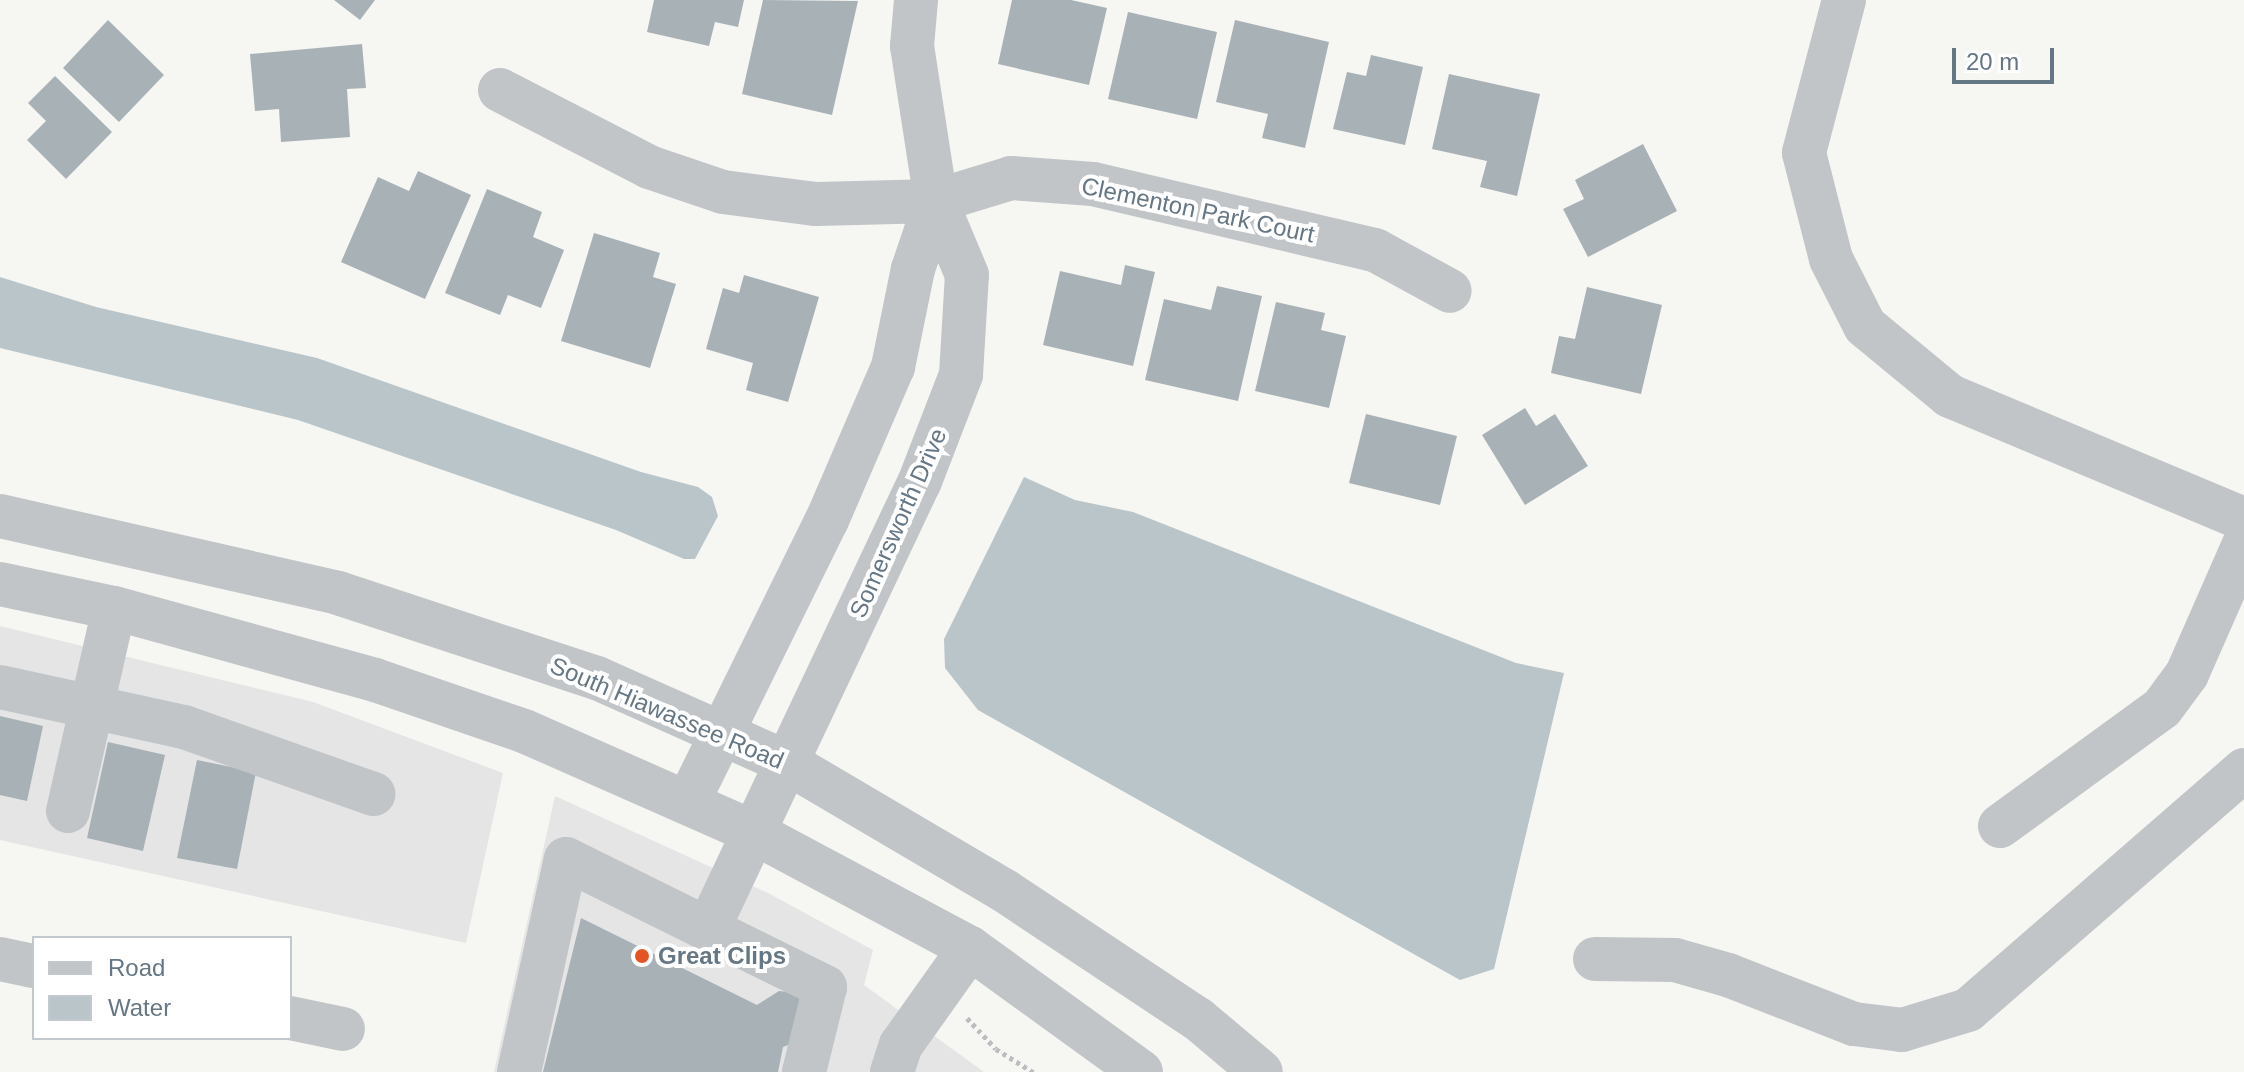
<!DOCTYPE html>
<style>
body{margin:0}
#map{position:relative;width:2244px;height:1072px;overflow:hidden;background:#f6f6f3;font-family:Arial,sans-serif}
div>[style]{position:absolute}
.built>*{inset:0;background:#e4e5e4}
.water>*{inset:0;background:#b9c5c9}
.building>*{inset:0;background:#a8b1b6}
.path>*{height:5px;margin-top:-2.5px;transform-origin:0;background:repeating-linear-gradient(90deg,#bbbdc0 0 4px,transparent 0 8px)}
.minor>*{height:44px;margin:-22px;padding:0 22px;transform-origin:22px;border-radius:22px;background:#c1c5c8}
.dots>*{width:22px;height:22px;translate:-50% -50%;box-sizing:border-box;border:4px solid #fff;border-radius:50%}
span{translate:-50% -50%;white-space:nowrap;text-align:center;line-height:1.15;-webkit-text-stroke:8px #fff;paint-order:stroke}
.street-label{font-size:24px;color:#657684}
.poi-label{font-size:24px;color:#657684;font-weight:700}
.left{translate:0 -50%;text-align:left}
.legend{position:absolute;left:32px;top:936px;width:260px;height:104px;box-sizing:border-box;background:#fff;border:2px solid #c1c8ce;margin:0;padding:10px 14px;list-style:none;font-size:24px;color:#657684}
.legend li{display:flex;align-items:center;gap:16px;height:40px}
.legend b{width:40px;border:2px solid #c1c8ce}
.scale{position:absolute;left:1952px;top:48px;width:102px;height:36px;box-sizing:border-box;border:4px solid #657684;border-top:0;padding-left:10px;font-size:24px;line-height:28px;white-space:nowrap;color:#657684;-webkit-text-stroke:6px #fff;paint-order:stroke}
</style>
<div id="map">
<div class="built">
<div style="clip-path:polygon(0 626px,313px 702px,503px 773px,466px 943px,0 840px)"></div>
<div style="clip-path:polygon(555px 796px,768px 893px,873px 950px,864px 985px,984px 1072px,494px 1072px)"></div>
</div>
<div class="water">
<div style="clip-path:polygon(0 277px,96px 307px,317px 358px,641px 472px,698px 487px,712px 497px,718px 516px,695px 559px,684px 559px,616px 530px,298px 420px,0 348px)"></div>
<div style="clip-path:polygon(1024px 477px,1075px 500px,1133px 512px,1516px 663px,1564px 673px,1494px 969px,1460px 980px,978px 710px,945px 668px,944px 639px)"></div>
</div>
<div class="building">
<div style="clip-path:polygon(334px 0,375px 0,360px 20px)"></div>
<div style="clip-path:polygon(654px 0,744px 0,738px 27px,715px 22px,709px 46px,647px 32px)"></div>
<div style="clip-path:polygon(763px 0,858px 1px,832px 115px,742px 94px)"></div>
<div style="clip-path:polygon(1012px 0,1071px 0,1107px 8px,1089px 85px,998px 64px)"></div>
<div style="clip-path:polygon(1128px 12px,1217px 32px,1197px 119px,1108px 99px)"></div>
<div style="clip-path:polygon(108px 20px,164px 75px,119px 122px,63px 68px)"></div>
<div style="clip-path:polygon(1235px 20px,1329px 42px,1305px 148px,1262px 138px,1268px 114px,1216px 102px)"></div>
<div style="clip-path:polygon(362px 44px,366px 88px,347px 89px,350px 137px,281px 142px,279px 109px,255px 111px,250px 54px)"></div>
<div style="clip-path:polygon(1371px 55px,1423px 67px,1405px 145px,1333px 129px,1347px 72px,1366px 76px)"></div>
<div style="clip-path:polygon(1449px 74px,1540px 94px,1517px 196px,1480px 187px,1487px 161px,1432px 149px)"></div>
<div style="clip-path:polygon(55px 76px,112px 132px,66px 179px,27px 140px,46px 121px,28px 103px)"></div>
<div style="clip-path:polygon(1643px 144px,1677px 211px,1588px 257px,1563px 209px,1584px 199px,1575px 180px)"></div>
<div style="clip-path:polygon(418px 171px,471px 195px,425px 299px,341px 262px,378px 177px,409px 191px)"></div>
<div style="clip-path:polygon(487px 189px,542px 212px,533px 237px,564px 250px,541px 308px,508px 295px,500px 315px,445px 293px)"></div>
<div style="clip-path:polygon(594px 233px,660px 253px,653px 277px,676px 284px,650px 368px,561px 341px)"></div>
<div style="clip-path:polygon(1125px 265px,1155px 272px,1133px 366px,1043px 345px,1060px 271px,1121px 285px)"></div>
<div style="clip-path:polygon(744px 275px,819px 297px,788px 402px,746px 390px,753px 363px,706px 349px,723px 288px,739px 293px)"></div>
<div style="clip-path:polygon(1217px 286px,1262px 296px,1238px 401px,1145px 380px,1164px 299px,1211px 310px)"></div>
<div style="clip-path:polygon(1587px 287px,1662px 305px,1641px 394px,1551px 373px,1559px 336px,1575px 339px)"></div>
<div style="clip-path:polygon(1276px 302px,1325px 313px,1321px 330px,1346px 336px,1329px 408px,1255px 391px)"></div>
<div style="clip-path:polygon(1525px 408px,1536px 426px,1555px 414px,1588px 466px,1525px 505px,1482px 435px)"></div>
<div style="clip-path:polygon(1366px 414px,1457px 436px,1440px 505px,1349px 483px)"></div>
<div style="clip-path:polygon(0 716px,43px 726px,27px 801px,0 795px)"></div>
<div style="clip-path:polygon(108px 742px,165px 755px,143px 851px,87px 838px)"></div>
<div style="clip-path:polygon(197px 760px,256px 772px,237px 869px,177px 858px)"></div>
<div style="clip-path:polygon(581px 918px,757px 1005px,779px 991px,804px 994px,808px 1037px,783px 1047px,778px 1072px,543px 1072px)"></div>
</div>
<div class="path">
<div style="left:967px;top:1018px;width:42px;rotate:46.9deg"></div>
<div style="left:996px;top:1049px;width:44px;rotate:31.9deg"></div>
</div>
<div class="minor">
<div style="left:1844px;top:0;width:158px;rotate:104.7deg"></div>
<div style="left:1804px;top:153px;width:109px;rotate:75.7deg"></div>
<div style="left:1831px;top:259px;width:75px;rotate:63.1deg"></div>
<div style="left:1865px;top:326px;width:110px;rotate:39.5deg"></div>
<div style="left:1950px;top:396px;width:319px;rotate:22.7deg"></div>
<div style="left:500px;top:90px;width:168px;rotate:27.3deg"></div>
<div style="left:649px;top:167px;width:78px;rotate:18.7deg"></div>
<div style="left:723px;top:192px;width:94px;rotate:7.4deg"></div>
<div style="left:816px;top:204px;width:120px;rotate:-1.4deg"></div>
<div style="left:936px;top:201px;width:78px;rotate:-17deg"></div>
<div style="left:1011px;top:178px;width:82px;rotate:4.2deg"></div>
<div style="left:1093px;top:184px;width:290px;rotate:13.2deg"></div>
<div style="left:1375px;top:250px;width:85px;rotate:28.7deg"></div>
<div style="left:0;top:516px;width:347px;rotate:12.8deg"></div>
<div style="left:338px;top:593px;width:273px;rotate:18.2deg"></div>
<div style="left:597px;top:678px;width:207px;rotate:24deg"></div>
<div style="left:786px;top:762px;width:254px;rotate:30.5deg"></div>
<div style="left:1005px;top:891px;width:232px;rotate:33.6deg"></div>
<div style="left:1198px;top:1019px;width:82px;rotate:40.1deg"></div>
<div style="left:0;top:584px;width:116px;rotate:11.9deg"></div>
<div style="left:114px;top:608px;width:271px;rotate:15.4deg"></div>
<div style="left:375px;top:680px;width:157px;rotate:18.9deg"></div>
<div style="left:524px;top:731px;width:248px;rotate:23.8deg"></div>
<div style="left:751px;top:831px;width:248px;rotate:28.1deg"></div>
<div style="left:970px;top:948px;width:211px;rotate:35.9deg"></div>
<div style="left:0;top:687px;width:188px;rotate:12.3deg"></div>
<div style="left:184px;top:727px;width:201px;rotate:19.5deg"></div>
<div style="left:688px;top:802px;width:314px;rotate:-63.8deg"></div>
<div style="left:827px;top:520px;width:167px;rotate:-66.7deg"></div>
<div style="left:893px;top:367px;width:100px;rotate:-78.5deg"></div>
<div style="left:913px;top:269px;width:72px;rotate:-71.3deg"></div>
<div style="left:68px;top:811px;width:208px;rotate:-77.2deg"></div>
<div style="left:2000px;top:826px;width:200px;rotate:-36.1deg"></div>
<div style="left:2162px;top:708px;width:42px;rotate:-53.7deg"></div>
<div style="left:2187px;top:674px;width:142px;rotate:-66.3deg"></div>
<div style="left:709px;top:927px;width:493px;rotate:-64.7deg"></div>
<div style="left:920px;top:481px;width:114px;rotate:-68.9deg"></div>
<div style="left:961px;top:375px;width:100px;rotate:-86.6deg"></div>
<div style="left:967px;top:275px;width:80px;rotate:-112.7deg"></div>
<div style="left:936px;top:201px;width:157px;rotate:-98.8deg"></div>
<div style="left:912px;top:46px;width:46px;rotate:-85deg"></div>
<div style="left:0;top:959px;width:35px;rotate:12deg"></div>
<div style="left:1595px;top:959px;width:80px;rotate:0.7deg"></div>
<div style="left:1675px;top:960px;width:55px;rotate:15.8deg"></div>
<div style="left:1728px;top:975px;width:135px;rotate:21.3deg"></div>
<div style="left:1854px;top:1024px;width:48px;rotate:7.1deg"></div>
<div style="left:1902px;top:1030px;width:69px;rotate:-16.9deg"></div>
<div style="left:1968px;top:1010px;width:366px;rotate:-41deg"></div>
<div style="left:290px;top:1018px;width:54px;rotate:11.7deg"></div>
<div style="left:519px;top:1072px;width:218px;rotate:-77.6deg"></div>
<div style="left:566px;top:859px;width:289px;rotate:26.3deg"></div>
<div style="left:825px;top:987px;width:88px;rotate:103.9deg"></div>
<div style="left:892px;top:1072px;width:28px;rotate:-72deg"></div>
<div style="left:901px;top:1045px;width:119px;rotate:-54.6deg"></div>
</div>
<div class="dots">
<div style="left:642px;top:956px;background:#e55524"></div>
</div>
<div class="street-label">
<span style="left:1198px;top:210px;rotate:12deg">Clementon Park Court</span>
<span style="left:898px;top:523px;rotate:-66deg">Somersworth Drive</span>
<span style="left:667px;top:713px;rotate:23deg">South Hiawassee Road</span>
</div>
<div class="poi-label">
<span class="left" style="left:658px;top:956px">Great Clips</span>
</div>
<ul class="legend">
<li><b style="height:10px;background:#c1c5c8"></b>Road</li>
<li><b style="height:22px;background:#b9c5c9"></b>Water</li>
</ul>
<div class="scale">20 m</div>
</div>
